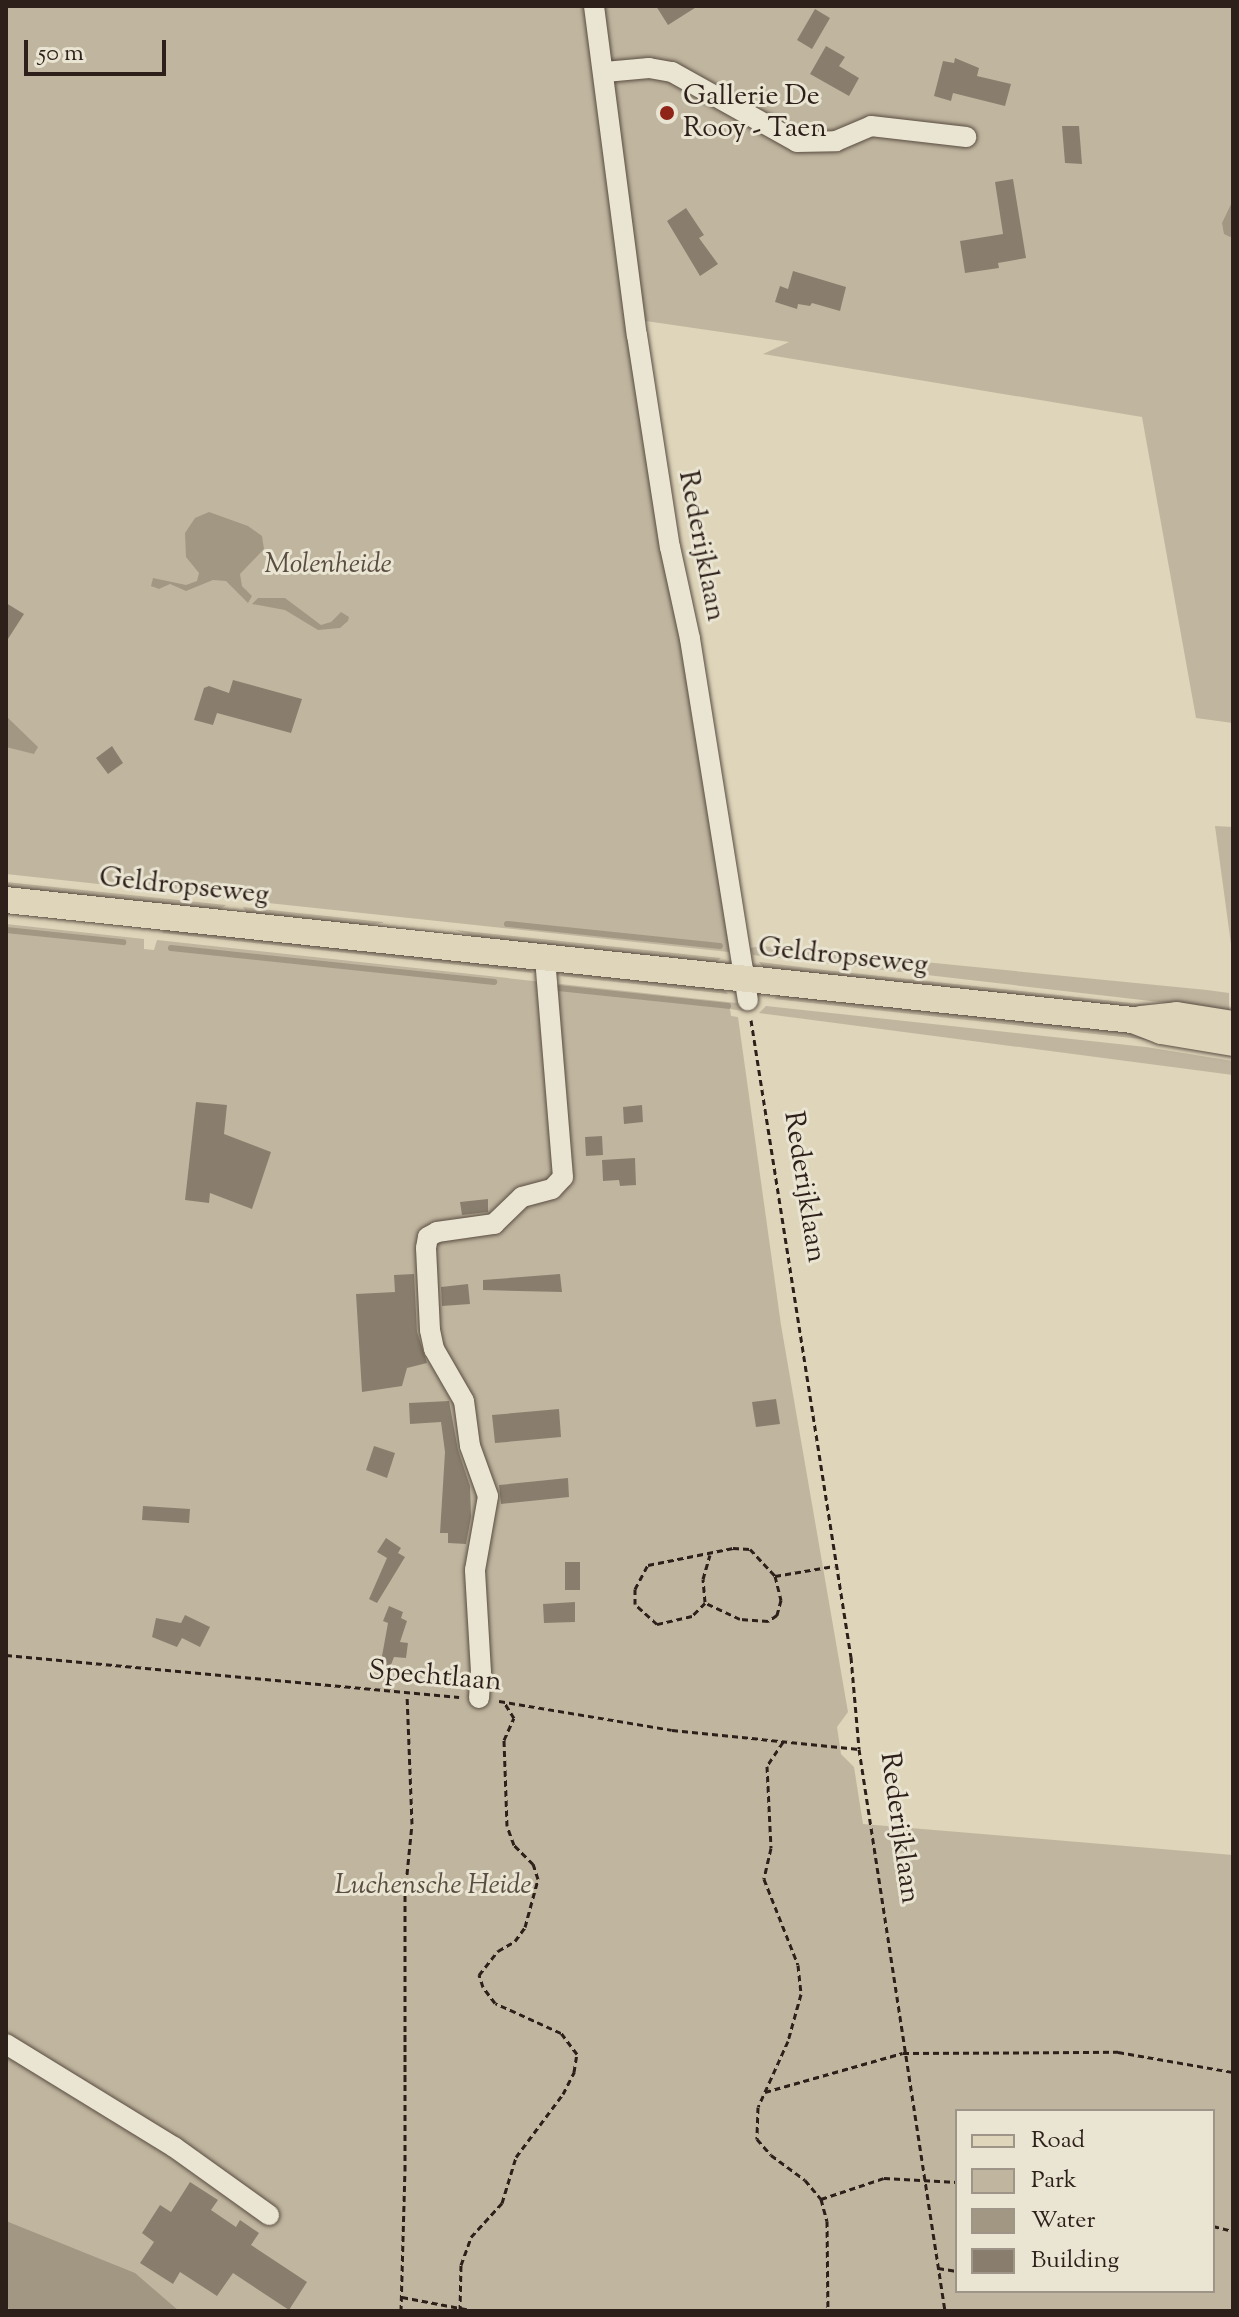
<!DOCTYPE html>
<style>
body{margin:0}
#map{position:relative;width:1239px;height:2317px;overflow:hidden;background:#ded5ba;font-family:"Sorts Mill Goudy",serif}
div>[style]{position:absolute}
.green>*{inset:0;background:#c0b69f}
.water>*{inset:0;background:#a29783}
.stream>*{height:6px;margin:-3px;padding:0 3px;transform-origin:3px;border-radius:3px;background:#a29783}
.building>*{inset:0;background:#897e6d}
.path>*{height:3px;margin-top:-1.5px;transform-origin:0;background:repeating-linear-gradient(90deg,#2d1f19 0 6px,transparent 0 10px)}
.roads{filter:drop-shadow(0 0 2px #594c41) drop-shadow(0 0 2px #594c41)}
.minor>*{height:20px;margin:-10px;padding:0 10px;transform-origin:10px;border-radius:10px;background:#eae4d2}
.major>*{height:26px;margin:-13px;padding:0 13px;transform-origin:13px;border-radius:13px;background:#ded5ba}
.dots>*{width:22px;height:22px;translate:-50% -50%;box-sizing:border-box;border:4px solid #eae4d2;border-radius:50%}
span{translate:-50% -50%;white-space:nowrap;text-align:center;line-height:1.15;-webkit-text-stroke:6px #eae4d2;paint-order:stroke}
.poi-label{font-size:28px;color:#2d1f19}
.left{translate:0 -50%;text-align:left}
.street-label{font-size:28px;color:#2d1f19}
.park-label{font-size:28px;color:#594c41;font-style:italic}
.frame{position:absolute;inset:0;border:8px solid #2d1f19;pointer-events:none}
.legend{position:absolute;left:955px;top:2109px;width:260px;height:184px;box-sizing:border-box;background:#eae4d2;border:2px solid #9e9588;margin:0;padding:10px 14px;list-style:none;font-size:24px;color:#2d1f19}
.legend li{display:flex;align-items:center;gap:16px;height:40px}
.legend b{width:40px;border:2px solid #9e9588}
.scale{position:absolute;left:24px;top:40px;width:142px;height:36px;box-sizing:border-box;border:4px solid #2d1f19;border-top:0;padding-left:10px;font-size:24px;line-height:28px;white-space:nowrap;color:#2d1f19;-webkit-text-stroke:6px #eae4d2;paint-order:stroke}
</style>
<div id="map">
<div class="green">
<div style="clip-path:polygon(6px 6px,1233px 6px,1233px 723px,1196px 718px,1142px 417px,763px 354px,789px 342px,632px 319px,733px 945px,729px 945px,729px 952px,241px 900px,242px 891px,230px 889px,228px 898px,6px 874px)"></div>
<div style="clip-path:polygon(1215px 826px,1233px 827px,1233px 959px)"></div>
<div style="clip-path:polygon(6px 882px,226px 905px,217px 912px,6px 890px)"></div>
<div style="clip-path:polygon(243px 907px,383px 922px,383px 923px,349px 927px,249px 916px)"></div>
<div style="clip-path:polygon(evenodd,6px 924px,144px 939px,144px 949px,154px 950px,157px 940px,737px 1003px,744px 1011px,730px 1009px,731px 1016px,738px 1017px,781px 1325px,848px 1712px,837px 1727px,841px 1754px,854px 1767px,863px 1824px,1233px 1855px,1233px 2311px,6px 2311px,6px 924px,957px 2111px,1213px 2111px,1213px 2291px,957px 2291px,957px 2111px)"></div>
<div style="clip-path:polygon(168px 927px,527px 966px,533px 973px,162px 933px)"></div>
<div style="clip-path:polygon(455px 930px,721px 958px,713px 965px,489px 941px)"></div>
<div style="clip-path:polygon(761px 946px,1207px 990px,1229px 993px,1229px 1010px,753px 955px,750px 948px)"></div>
<div style="clip-path:polygon(759px 962px,824px 970px,1178px 1008px,1133px 1010px,766px 971px)"></div>
<div style="clip-path:polygon(566px 970px,720px 986px,728px 994px,560px 976px)"></div>
<div style="clip-path:polygon(781px 993px,1124px 1030px,1182px 1047px,1141px 1039px,774px 999px)"></div>
<div style="clip-path:polygon(766px 1006px,1146px 1047px,1233px 1061px,1233px 1075px,759px 1013px)"></div>
</div>
<div class="water">
<div style="clip-path:polygon(1233px 200px,1233px 236px,1230px 237px,1224px 234px,1222px 223px)"></div>
<div style="clip-path:polygon(209px 512px,248px 526px,262px 536px,264px 549px,240px 574px,242px 586px,252px 596px,248px 603px,226px 581px,213px 580px,186px 591px,170px 584px,159px 589px,151px 586px,153px 578px,186px 585px,197px 581px,199px 573px,186px 557px,185px 533px,195px 518px)"></div>
<div style="clip-path:polygon(258px 598px,285px 598px,321px 625px,331px 622px,341px 612px,349px 617px,348px 621px,340px 628px,318px 630px,285px 610px,252px 604px)"></div>
<div style="clip-path:polygon(6px 716px,38px 747px,34px 754px,6px 747px)"></div>
<div style="clip-path:polygon(6px 2221px,135px 2273px,179px 2311px,10px 2311px,6px 2303px)"></div>
</div>
<div class="stream">
<div style="left:507px;top:924px;width:214px;rotate:5.9deg"></div>
<div style="left:6px;top:930px;width:118px;rotate:5.9deg"></div>
<div style="left:171px;top:948px;width:325px;rotate:6deg"></div>
<div style="left:558px;top:988px;width:171px;rotate:6deg"></div>
</div>
<div class="building">
<div style="clip-path:polygon(656px 6px,698px 6px,668px 25px)"></div>
<div style="clip-path:polygon(815px 9px,830px 18px,812px 49px,797px 40px)"></div>
<div style="clip-path:polygon(826px 46px,845px 57px,839px 66px,859px 78px,849px 96px,810px 74px)"></div>
<div style="clip-path:polygon(955px 58px,979px 68px,977px 76px,1011px 84px,1005px 106px,953px 93px,951px 101px,934px 96px,943px 61px,954px 63px)"></div>
<div style="clip-path:polygon(1062px 126px,1079px 126px,1082px 164px,1065px 163px)"></div>
<div style="clip-path:polygon(1013px 179px,1026px 258px,998px 263px,999px 268px,965px 273px,960px 241px,1003px 234px,995px 182px)"></div>
<div style="clip-path:polygon(686px 208px,704px 235px,699px 238px,718px 264px,700px 276px,667px 221px)"></div>
<div style="clip-path:polygon(793px 271px,846px 287px,840px 311px,812px 303px,810px 306px,798px 304px,797px 309px,775px 302px,780px 286px,788px 289px)"></div>
<div style="clip-path:polygon(6px 603px,24px 614px,6px 642px)"></div>
<div style="clip-path:polygon(233px 680px,302px 699px,291px 733px,217px 713px,213px 725px,194px 720px,204px 688px,209px 686px,229px 693px)"></div>
<div style="clip-path:polygon(112px 746px,123px 763px,108px 774px,96px 758px)"></div>
<div style="clip-path:polygon(196px 1102px,227px 1105px,224px 1134px,271px 1152px,252px 1209px,210px 1193px,209px 1203px,185px 1200px)"></div>
<div style="clip-path:polygon(642px 1105px,643px 1122px,624px 1124px,623px 1107px)"></div>
<div style="clip-path:polygon(602px 1136px,603px 1155px,586px 1156px,585px 1137px)"></div>
<div style="clip-path:polygon(635px 1158px,636px 1185px,620px 1186px,619px 1180px,603px 1181px,602px 1160px)"></div>
<div style="clip-path:polygon(488px 1199px,488px 1212px,462px 1215px,460px 1202px)"></div>
<div style="clip-path:polygon(414px 1274px,417px 1332px,427px 1363px,407px 1368px,402px 1386px,362px 1392px,356px 1294px,395px 1292px,394px 1275px)"></div>
<div style="clip-path:polygon(560px 1274px,562px 1292px,483px 1290px,483px 1280px)"></div>
<div style="clip-path:polygon(468px 1284px,470px 1304px,442px 1306px,441px 1287px)"></div>
<div style="clip-path:polygon(776px 1399px,780px 1424px,756px 1427px,752px 1402px)"></div>
<div style="clip-path:polygon(449px 1401px,458px 1450px,470px 1486px,471px 1517px,466px 1544px,448px 1543px,448px 1533px,440px 1533px,445px 1452px,441px 1422px,410px 1424px,409px 1403px)"></div>
<div style="clip-path:polygon(559px 1409px,561px 1437px,495px 1443px,492px 1415px)"></div>
<div style="clip-path:polygon(374px 1446px,395px 1453px,387px 1478px,366px 1470px)"></div>
<div style="clip-path:polygon(568px 1478px,569px 1497px,501px 1504px,499px 1485px)"></div>
<div style="clip-path:polygon(143px 1506px,190px 1509px,189px 1523px,142px 1520px)"></div>
<div style="clip-path:polygon(386px 1538px,401px 1548px,398px 1553px,405px 1557px,377px 1603px,369px 1599px,387px 1558px,377px 1552px)"></div>
<div style="clip-path:polygon(565px 1562px,580px 1562px,580px 1590px,565px 1590px)"></div>
<div style="clip-path:polygon(575px 1602px,575px 1622px,544px 1623px,543px 1604px)"></div>
<div style="clip-path:polygon(389px 1606px,403px 1612px,401px 1618px,407px 1621px,400px 1642px,408px 1643px,406px 1658px,394px 1657px,385px 1680px,378px 1678px,388px 1623px,383px 1621px)"></div>
<div style="clip-path:polygon(185px 1615px,210px 1627px,200px 1647px,182px 1638px,177px 1647px,152px 1637px,156px 1618px,181px 1623px)"></div>
<div style="clip-path:polygon(190px 2182px,218px 2200px,211px 2210px,236px 2227px,240px 2220px,259px 2233px,251px 2245px,307px 2282px,289px 2310px,233px 2273px,217px 2296px,180px 2272px,173px 2284px,140px 2263px,154px 2242px,142px 2233px,160px 2205px,171px 2212px)"></div>
</div>
<div class="path">
<div style="left:751px;top:1020px;width:645px;rotate:81.08deg"></div>
<div style="left:851px;top:1657px;width:92px;rotate:85deg"></div>
<div style="left:859px;top:1749px;width:569px;rotate:81.3deg"></div>
<div style="left:733px;top:1548px;width:17px;rotate:3deg"></div>
<div style="left:750px;top:1549px;width:37px;rotate:47deg"></div>
<div style="left:775px;top:1576px;width:25px;rotate:76deg"></div>
<div style="left:781px;top:1600px;width:16px;rotate:105deg"></div>
<div style="left:777px;top:1615px;width:11px;rotate:146deg"></div>
<div style="left:768px;top:1621px;width:28px;rotate:-176deg"></div>
<div style="left:740px;top:1619px;width:38px;rotate:-155deg"></div>
<div style="left:705px;top:1603px;width:18px;rotate:135deg"></div>
<div style="left:692px;top:1616px;width:36px;rotate:167deg"></div>
<div style="left:657px;top:1624px;width:30px;rotate:-138deg"></div>
<div style="left:635px;top:1604px;width:15px;rotate:-90deg"></div>
<div style="left:635px;top:1589px;width:27px;rotate:-62deg"></div>
<div style="left:648px;top:1565px;width:87px;rotate:-11.3deg"></div>
<div style="left:775px;top:1576px;width:60px;rotate:-9.6deg"></div>
<div style="left:705px;top:1602px;width:23px;rotate:-95deg"></div>
<div style="left:703px;top:1579px;width:25px;rotate:-74deg"></div>
<div style="left:6px;top:1655px;width:455px;rotate:5.3deg"></div>
<div style="left:499px;top:1701px;width:175px;rotate:9.5deg"></div>
<div style="left:672px;top:1730px;width:188px;rotate:5.8deg"></div>
<div style="left:783px;top:1742px;width:29px;rotate:124deg"></div>
<div style="left:767px;top:1766px;width:82px;rotate:87.2deg"></div>
<div style="left:771px;top:1848px;width:32px;rotate:103deg"></div>
<div style="left:764px;top:1879px;width:92px;rotate:68.4deg"></div>
<div style="left:798px;top:1965px;width:29px;rotate:84deg"></div>
<div style="left:801px;top:1994px;width:49px;rotate:105.5deg"></div>
<div style="left:788px;top:2041px;width:72px;rotate:114.4deg"></div>
<div style="left:758px;top:2107px;width:32px;rotate:92deg"></div>
<div style="left:757px;top:2139px;width:21px;rotate:49deg"></div>
<div style="left:771px;top:2155px;width:42px;rotate:36.3deg"></div>
<div style="left:805px;top:2180px;width:25px;rotate:50deg"></div>
<div style="left:821px;top:2199px;width:23px;rotate:75deg"></div>
<div style="left:827px;top:2221px;width:90px;rotate:89.4deg"></div>
<div style="left:765px;top:2092px;width:143px;rotate:-15.8deg"></div>
<div style="left:903px;top:2053px;width:215px;rotate:-0.3deg"></div>
<div style="left:1118px;top:2052px;width:117px;rotate:9.9deg"></div>
<div style="left:821px;top:2199px;width:66px;rotate:-18.4deg"></div>
<div style="left:884px;top:2178px;width:73px;rotate:3.1deg"></div>
<div style="left:1213px;top:2226px;width:21px;rotate:14deg"></div>
<div style="left:938px;top:2268px;width:19px;rotate:9deg"></div>
<div style="left:402px;top:2297px;width:75px;rotate:10.7deg"></div>
<div style="left:401px;top:2311px;width:140px;rotate:-88.4deg"></div>
<div style="left:405px;top:2171px;width:277px;rotate:-90deg"></div>
<div style="left:405px;top:1894px;width:70px;rotate:-84.3deg"></div>
<div style="left:412px;top:1824px;width:129px;rotate:-92.2deg"></div>
<div style="left:460px;top:2311px;width:46px;rotate:-88.8deg"></div>
<div style="left:461px;top:2265px;width:30px;rotate:-70deg"></div>
<div style="left:471px;top:2237px;width:46px;rotate:-47.6deg"></div>
<div style="left:502px;top:2203px;width:48px;rotate:-73.1deg"></div>
<div style="left:516px;top:2157px;width:79px;rotate:-53.3deg"></div>
<div style="left:563px;top:2094px;width:25px;rotate:-63deg"></div>
<div style="left:574px;top:2072px;width:18px;rotate:-81deg"></div>
<div style="left:577px;top:2054px;width:26px;rotate:-127deg"></div>
<div style="left:561px;top:2033px;width:72px;rotate:-155.6deg"></div>
<div style="left:495px;top:2003px;width:20px;rotate:-127deg"></div>
<div style="left:483px;top:1987px;width:13px;rotate:-108deg"></div>
<div style="left:479px;top:1975px;width:31px;rotate:-52deg"></div>
<div style="left:498px;top:1951px;width:20px;rotate:-30deg"></div>
<div style="left:515px;top:1941px;width:17px;rotate:-54deg"></div>
<div style="left:525px;top:1927px;width:50px;rotate:-74.8deg"></div>
<div style="left:538px;top:1879px;width:16px;rotate:-108deg"></div>
<div style="left:533px;top:1864px;width:27px;rotate:-135deg"></div>
<div style="left:514px;top:1845px;width:20px;rotate:-110deg"></div>
<div style="left:507px;top:1826px;width:86px;rotate:-92deg"></div>
<div style="left:504px;top:1740px;width:24px;rotate:-66deg"></div>
<div style="left:514px;top:1718px;width:19px;rotate:-122deg"></div>
</div>
<div class="roads">
<div class="minor">
<div style="left:594px;top:6px;width:332px;rotate:82.6deg"></div>
<div style="left:637px;top:335px;width:215px;rotate:81.2deg"></div>
<div style="left:670px;top:547px;width:94px;rotate:77.7deg"></div>
<div style="left:690px;top:639px;width:366px;rotate:80.9deg"></div>
<div style="left:605px;top:72px;width:44px;rotate:-5.2deg"></div>
<div style="left:649px;top:68px;width:23px;rotate:10deg"></div>
<div style="left:672px;top:72px;width:143px;rotate:29.2deg"></div>
<div style="left:797px;top:142px;width:39px;rotate:-1deg"></div>
<div style="left:836px;top:141px;width:38px;rotate:-23deg"></div>
<div style="left:871px;top:126px;width:96px;rotate:6.6deg"></div>
<div style="left:479px;top:1698px;width:26px;rotate:-86deg"></div>
<div style="left:481px;top:1672px;width:102px;rotate:-93.4deg"></div>
<div style="left:475px;top:1570px;width:75px;rotate:-80deg"></div>
<div style="left:488px;top:1496px;width:53px;rotate:-109.8deg"></div>
<div style="left:470px;top:1446px;width:45px;rotate:-97.6deg"></div>
<div style="left:464px;top:1401px;width:60px;rotate:-120deg"></div>
<div style="left:434px;top:1349px;width:19px;rotate:-102deg"></div>
<div style="left:430px;top:1330px;width:82px;rotate:-92.8deg"></div>
<div style="left:426px;top:1248px;width:11px;rotate:-80deg"></div>
<div style="left:428px;top:1237px;width:10px;rotate:-29deg"></div>
<div style="left:437px;top:1232px;width:58px;rotate:-8deg"></div>
<div style="left:494px;top:1224px;width:39px;rotate:-44deg"></div>
<div style="left:522px;top:1197px;width:31px;rotate:-15deg"></div>
<div style="left:552px;top:1189px;width:16px;rotate:-47deg"></div>
<div style="left:563px;top:1177px;width:221px;rotate:-94.7deg"></div>
<div style="left:6px;top:2044px;width:197px;rotate:31.5deg"></div>
<div style="left:174px;top:2147px;width:117px;rotate:35.6deg"></div>
</div>
<div class="major">
<div style="left:6px;top:900px;width:1133px;rotate:6.08deg"></div>
<div style="left:1133px;top:1020px;width:30px;rotate:21deg"></div>
<div style="left:1161px;top:1031px;width:73px;rotate:9.5deg"></div>
<div style="left:1141px;top:1019px;width:36px;rotate:-6deg"></div>
<div style="left:1177px;top:1015px;width:57px;rotate:9.1deg"></div>
</div>
</div>
<div class="dots">
<div style="left:667px;top:113px;background:#8f2418"></div>
</div>
<div class="poi-label">
<span class="left" style="left:683px;top:113px">Gallerie De<br>Rooy - Taen</span>
</div>
<div class="street-label">
<span style="left:701px;top:546px;rotate:79deg">Rederijklaan</span>
<span style="left:184px;top:887px;rotate:6deg">Geldropseweg</span>
<span style="left:843px;top:957px;rotate:6deg">Geldropseweg</span>
<span style="left:804px;top:1187px;rotate:81deg">Rederijklaan</span>
<span style="left:435px;top:1677px;rotate:5deg">Spechtlaan</span>
<span style="left:899px;top:1828px;rotate:82deg">Rederijklaan</span>
</div>
<div class="park-label">
<span style="left:328px;top:565px">Molenheide</span>
<span style="left:433px;top:1886px">Luchensche Heide</span>
</div>
<div class="frame"></div>
<ul class="legend">
<li><b style="height:10px;background:#ded5ba"></b>Road</li>
<li><b style="height:22px;background:#c0b69f"></b>Park</li>
<li><b style="height:22px;background:#a29783"></b>Water</li>
<li><b style="height:22px;background:#897e6d"></b>Building</li>
</ul>
<div class="scale">50 m</div>
</div>
